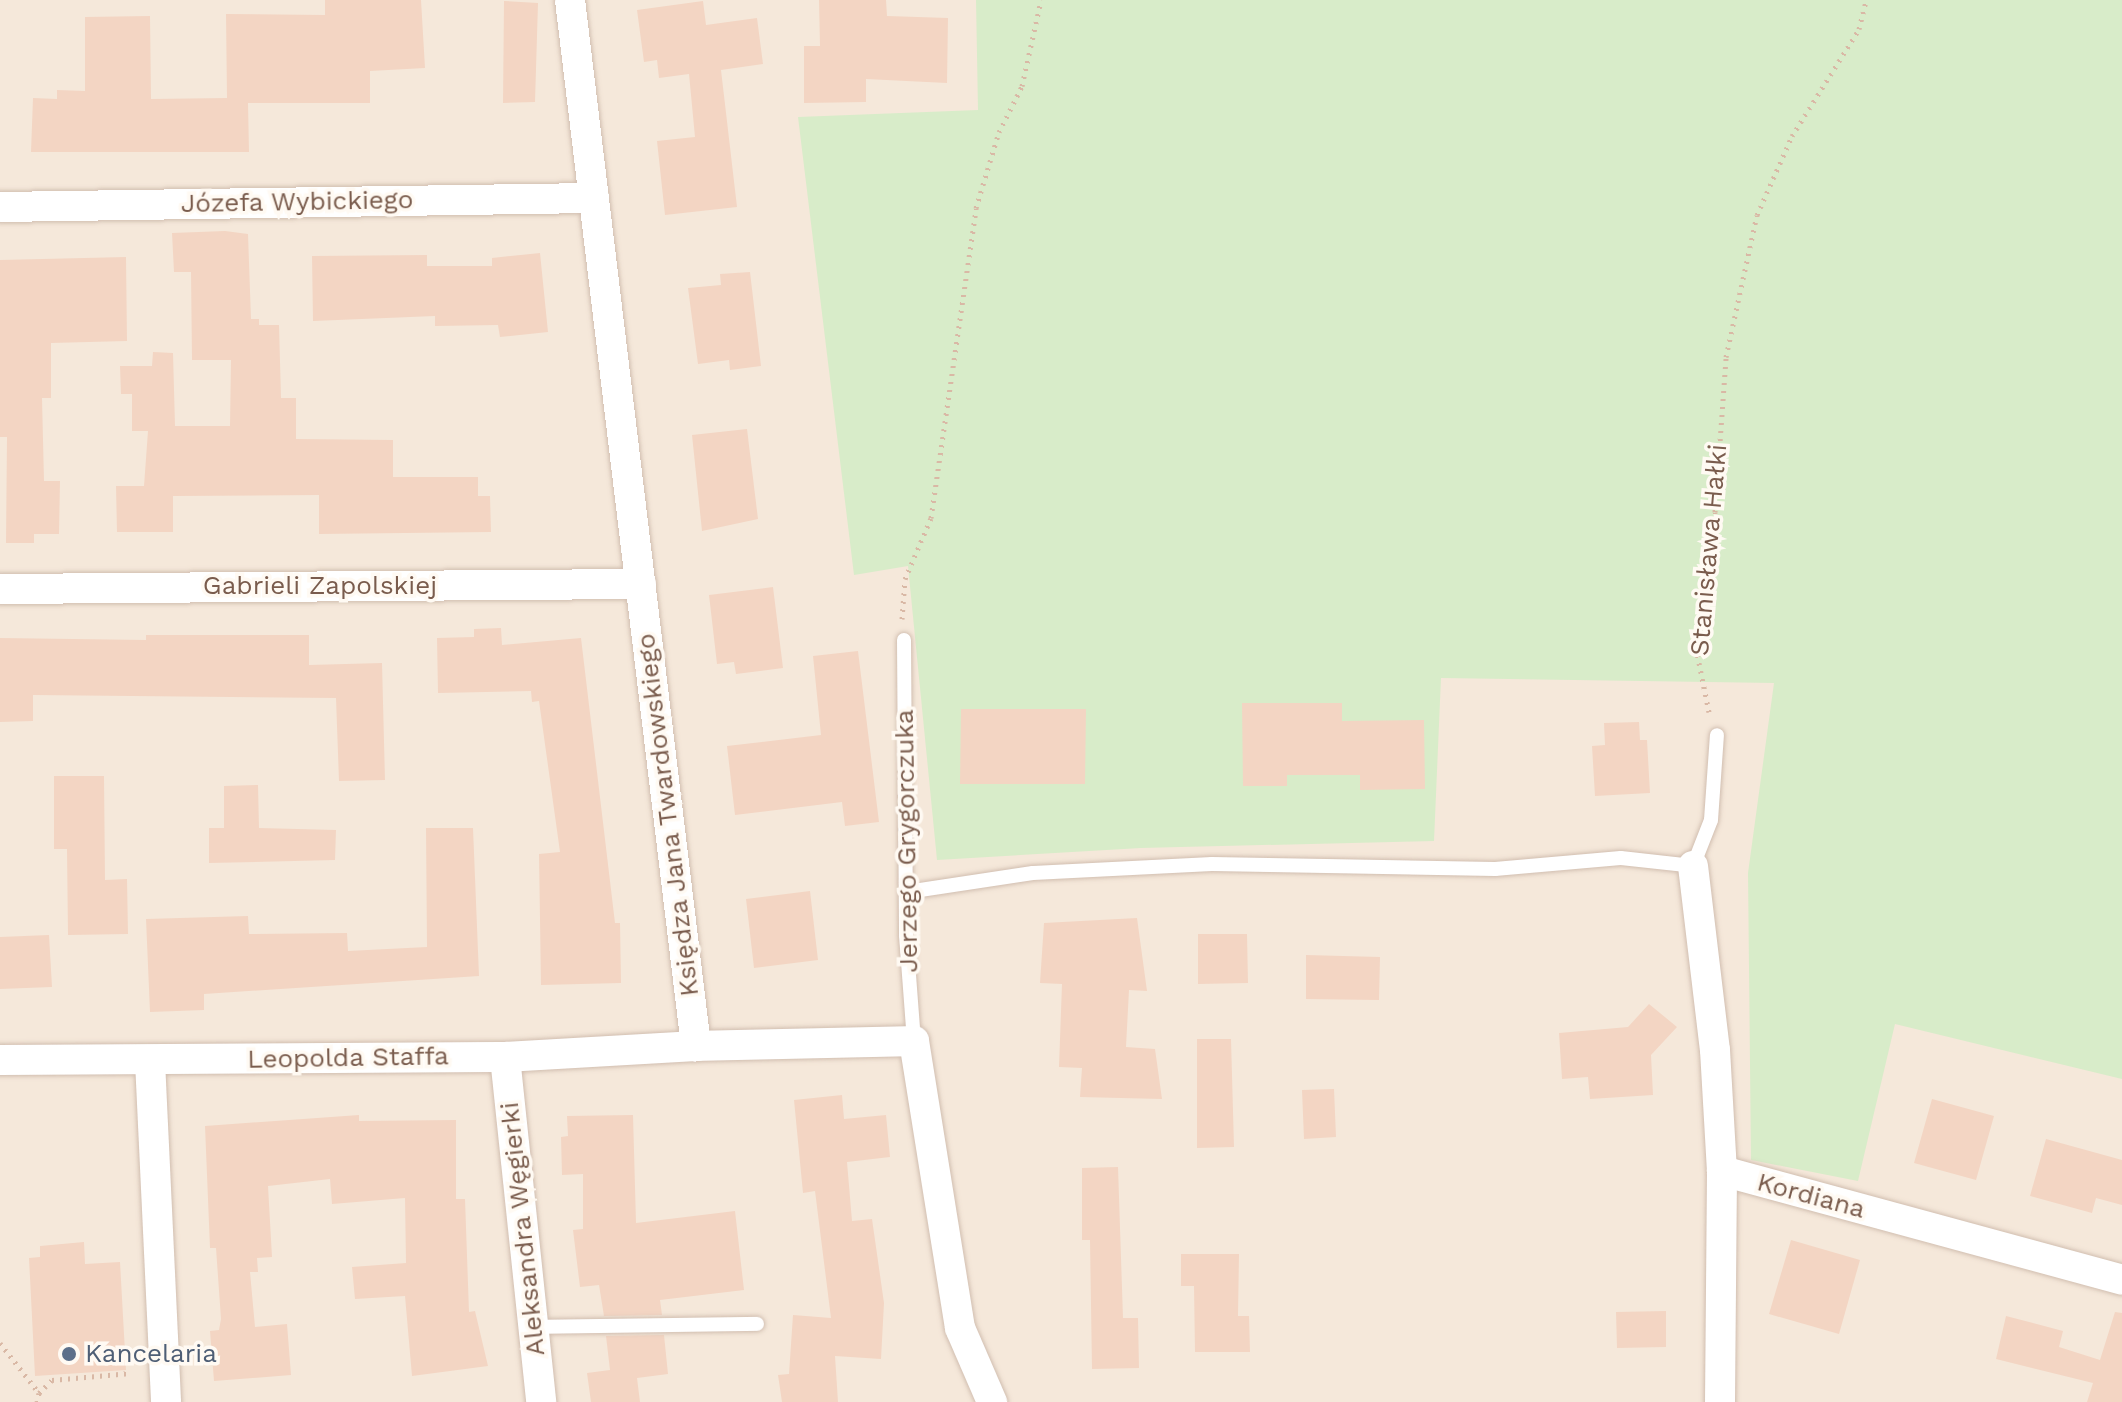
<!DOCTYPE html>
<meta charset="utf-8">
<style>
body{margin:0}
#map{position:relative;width:2122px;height:1402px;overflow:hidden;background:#fdf6ec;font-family:"Work Sans",sans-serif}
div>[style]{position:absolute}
.residential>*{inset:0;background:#f5e8da}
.green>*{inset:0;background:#d8ecc9}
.building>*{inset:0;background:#f3d5c3}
.path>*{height:5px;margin-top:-2.5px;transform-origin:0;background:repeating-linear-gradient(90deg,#d9b8a5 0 2px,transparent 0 8px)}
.roads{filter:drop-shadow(0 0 2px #d1beb0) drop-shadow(0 0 2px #d1beb0)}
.lane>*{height:14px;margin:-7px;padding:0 7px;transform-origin:7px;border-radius:7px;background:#fff}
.street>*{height:30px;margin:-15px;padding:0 15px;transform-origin:15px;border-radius:15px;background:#fff}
.dots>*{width:22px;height:22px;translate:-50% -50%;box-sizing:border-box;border:4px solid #fffaf3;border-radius:50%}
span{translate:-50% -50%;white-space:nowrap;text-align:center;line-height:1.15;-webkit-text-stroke:7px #fffaf3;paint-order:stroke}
.street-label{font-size:26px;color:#7a5c4d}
.service-label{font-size:26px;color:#4e5e75}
.left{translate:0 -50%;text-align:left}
</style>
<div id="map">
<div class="residential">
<div style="clip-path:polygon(0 0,2122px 0,2122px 1402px,0 1402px)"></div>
</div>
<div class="green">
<div style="clip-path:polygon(976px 0,2122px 0,2122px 1079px,1895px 1024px,1858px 1181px,1751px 1160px,1748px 873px,1774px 683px,1441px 678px,1434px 841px,1141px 848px,937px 860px,908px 566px,854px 575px,798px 117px,978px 110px)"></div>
</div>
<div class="building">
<div style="clip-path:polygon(325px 0,421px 0,425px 68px,370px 71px,370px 103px,248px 103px,249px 152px,31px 152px,33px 98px,57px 99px,57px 90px,85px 91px,85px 17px,150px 16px,151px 99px,227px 98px,226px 14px,325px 15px)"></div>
<div style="clip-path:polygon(819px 0,886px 0,887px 16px,948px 18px,947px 83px,866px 79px,866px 102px,804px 103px,804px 46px,820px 46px)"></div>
<div style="clip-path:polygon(504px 1px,538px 3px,535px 102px,503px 103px)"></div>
<div style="clip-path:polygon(703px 1px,706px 25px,757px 18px,763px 64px,721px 70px,737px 207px,665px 215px,657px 141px,695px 137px,689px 74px,659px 78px,657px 60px,644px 62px,637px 10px)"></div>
<div style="clip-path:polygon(225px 231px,248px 234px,251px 319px,259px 319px,259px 325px,279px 325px,281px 398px,296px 398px,296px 439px,393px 440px,393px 477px,478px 477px,478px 496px,490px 496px,491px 532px,319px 534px,319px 495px,173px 496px,173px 532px,117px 532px,116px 486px,144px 486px,148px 431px,132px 431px,132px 394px,121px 394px,120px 366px,152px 366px,153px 352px,173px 353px,175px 426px,230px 426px,231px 360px,192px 360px,191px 272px,174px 272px,172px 233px)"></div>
<div style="clip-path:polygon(540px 253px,548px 332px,500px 337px,498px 325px,435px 326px,435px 316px,313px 321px,312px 256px,427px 255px,427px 266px,492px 266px,492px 258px)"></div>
<div style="clip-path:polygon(126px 257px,127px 341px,51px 343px,51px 398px,42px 398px,44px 481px,60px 481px,59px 534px,34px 534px,34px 543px,6px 543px,7px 437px,0 437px,0 260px)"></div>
<div style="clip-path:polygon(750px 272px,761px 366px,730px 370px,729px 360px,698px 364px,688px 288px,721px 285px,720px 274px)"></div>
<div style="clip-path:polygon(747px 429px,758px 519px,702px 531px,692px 435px)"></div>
<div style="clip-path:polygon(773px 587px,783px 668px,736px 674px,734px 662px,717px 664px,709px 595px)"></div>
<div style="clip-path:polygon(501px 628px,502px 645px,581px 638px,615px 923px,620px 923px,621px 983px,541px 985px,539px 854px,560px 852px,539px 701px,532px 702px,531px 691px,438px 693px,437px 638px,474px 637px,474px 629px)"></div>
<div style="clip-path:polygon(146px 635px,309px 635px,309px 665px,382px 663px,385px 780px,339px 781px,336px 698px,33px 695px,33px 721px,0 722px,0 638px,146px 640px)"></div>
<div style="clip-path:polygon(858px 651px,879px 822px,845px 826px,842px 802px,735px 815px,727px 746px,821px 735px,813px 656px)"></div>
<div style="clip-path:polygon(1242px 703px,1342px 703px,1342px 721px,1424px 720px,1425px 789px,1360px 790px,1360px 775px,1287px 775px,1287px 786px,1243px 786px)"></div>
<div style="clip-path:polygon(961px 709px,1086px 709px,1085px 784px,960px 784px)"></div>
<div style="clip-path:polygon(1639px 722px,1640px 740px,1647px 740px,1650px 793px,1595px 796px,1592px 746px,1605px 745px,1604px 723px)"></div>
<div style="clip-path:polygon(54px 776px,104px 776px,105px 880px,127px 879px,128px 934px,68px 935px,67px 849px,54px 849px)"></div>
<div style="clip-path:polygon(258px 785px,259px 828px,336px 830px,335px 860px,209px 863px,209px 828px,224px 828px,224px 786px)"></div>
<div style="clip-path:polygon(426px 828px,473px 828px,479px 976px,204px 994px,204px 1010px,150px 1012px,146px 919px,248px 916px,249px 934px,347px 933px,348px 951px,427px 947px)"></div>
<div style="clip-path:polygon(810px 891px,818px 960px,754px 968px,746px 899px)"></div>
<div style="clip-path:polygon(1137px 918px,1147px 991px,1129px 990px,1126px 1047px,1155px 1049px,1162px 1099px,1080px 1097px,1082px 1068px,1059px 1067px,1062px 984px,1040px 983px,1044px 923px)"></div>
<div style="clip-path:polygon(1198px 934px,1247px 934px,1248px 983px,1198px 984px)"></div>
<div style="clip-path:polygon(49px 935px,52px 987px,0 989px,0 937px)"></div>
<div style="clip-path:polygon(1306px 955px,1380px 957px,1379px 1000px,1306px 999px)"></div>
<div style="clip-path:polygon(1649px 1004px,1677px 1027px,1651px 1055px,1653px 1095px,1590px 1099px,1588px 1077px,1562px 1079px,1559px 1033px,1628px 1027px)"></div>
<div style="clip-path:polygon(1197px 1039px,1231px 1039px,1234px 1147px,1197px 1148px)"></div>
<div style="clip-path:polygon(1334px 1089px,1336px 1137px,1304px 1139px,1302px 1090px)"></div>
<div style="clip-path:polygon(842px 1095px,844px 1119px,886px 1115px,890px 1157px,847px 1162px,852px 1221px,872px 1219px,884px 1303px,881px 1359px,835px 1356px,838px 1402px,782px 1402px,778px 1375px,789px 1374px,793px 1315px,831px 1318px,815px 1191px,803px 1193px,794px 1100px)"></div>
<div style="clip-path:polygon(1932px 1099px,1994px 1116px,1976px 1180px,1914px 1163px)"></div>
<div style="clip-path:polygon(359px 1115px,359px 1121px,456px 1120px,456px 1199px,465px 1199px,469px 1312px,475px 1311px,488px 1366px,412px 1376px,405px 1296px,355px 1299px,352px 1267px,406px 1263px,405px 1198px,332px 1204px,330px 1179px,268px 1186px,272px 1257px,257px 1258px,258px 1272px,250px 1272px,255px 1327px,287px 1324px,291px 1375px,214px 1381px,210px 1331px,219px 1330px,221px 1319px,216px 1248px,210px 1248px,205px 1126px)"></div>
<div style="clip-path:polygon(633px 1115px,636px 1223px,735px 1211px,744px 1290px,660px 1300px,662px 1315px,604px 1316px,599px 1285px,580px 1287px,573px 1230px,583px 1229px,583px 1174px,562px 1175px,561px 1137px,568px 1136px,567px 1116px)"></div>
<div style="clip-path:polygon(2046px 1139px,2122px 1160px,2122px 1205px,2096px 1198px,2092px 1213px,2030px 1196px)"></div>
<div style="clip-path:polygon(1118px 1167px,1123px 1318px,1138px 1318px,1139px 1368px,1092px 1369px,1090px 1240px,1082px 1240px,1082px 1168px)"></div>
<div style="clip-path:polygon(1791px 1240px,1860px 1260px,1839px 1334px,1769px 1314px)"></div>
<div style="clip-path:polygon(84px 1242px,85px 1264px,120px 1262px,126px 1370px,35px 1376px,29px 1258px,40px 1257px,40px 1246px)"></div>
<div style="clip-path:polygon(1181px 1254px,1239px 1254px,1238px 1316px,1249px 1316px,1250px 1352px,1195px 1352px,1194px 1286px,1181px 1286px)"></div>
<div style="clip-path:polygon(1666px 1311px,1666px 1347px,1617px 1348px,1616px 1312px)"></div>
<div style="clip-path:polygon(2115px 1312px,2122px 1313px,2122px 1402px,2087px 1402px,2093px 1383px,1996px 1359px,2006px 1316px,2063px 1331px,2059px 1347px,2100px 1360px)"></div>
<div style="clip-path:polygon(664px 1335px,668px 1374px,637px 1378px,640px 1402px,591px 1402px,587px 1373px,610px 1370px,606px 1336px)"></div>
</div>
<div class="path">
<div style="left:902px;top:619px;width:40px;rotate:-85.7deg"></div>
<div style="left:905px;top:579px;width:66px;rotate:-66.9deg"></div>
<div style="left:931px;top:518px;width:313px;rotate:-81.7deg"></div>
<div style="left:976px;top:208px;width:79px;rotate:-73.2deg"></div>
<div style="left:999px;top:132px;width:51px;rotate:-63.4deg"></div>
<div style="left:1022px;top:86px;width:88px;rotate:-77.5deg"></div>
<div style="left:1709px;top:712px;width:65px;rotate:-101.5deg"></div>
<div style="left:1696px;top:648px;width:137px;rotate:-82deg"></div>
<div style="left:1715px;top:512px;width:155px;rotate:-85.9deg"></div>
<div style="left:1726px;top:357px;width:145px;rotate:-77.7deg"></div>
<div style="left:1757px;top:215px;width:86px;rotate:-66.1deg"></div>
<div style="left:1792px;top:136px;width:126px;rotate:-57.9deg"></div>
<div style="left:1859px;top:29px;width:30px;rotate:-76deg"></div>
<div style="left:0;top:1343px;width:63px;rotate:52deg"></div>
<div style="left:39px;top:1393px;width:9px;rotate:103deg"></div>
<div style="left:39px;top:1393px;width:18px;rotate:-45deg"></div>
<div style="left:52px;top:1380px;width:79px;rotate:-5.1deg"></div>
</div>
<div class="roads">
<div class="lane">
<div style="left:904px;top:640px;width:295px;rotate:89.6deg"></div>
<div style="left:906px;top:935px;width:106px;rotate:85.7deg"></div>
<div style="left:907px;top:892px;width:127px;rotate:-8.6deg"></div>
<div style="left:1033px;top:873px;width:179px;rotate:-2.9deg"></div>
<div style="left:1212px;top:864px;width:283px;rotate:1deg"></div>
<div style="left:1495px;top:869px;width:126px;rotate:-5deg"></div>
<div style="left:1621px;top:858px;width:72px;rotate:6.3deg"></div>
<div style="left:1693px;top:866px;width:49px;rotate:-68.6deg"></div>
<div style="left:1711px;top:820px;width:85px;rotate:-86deg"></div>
<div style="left:533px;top:1327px;width:224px;rotate:-0.8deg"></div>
</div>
<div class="street">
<div style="left:570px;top:0;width:1054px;rotate:83.13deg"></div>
<div style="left:696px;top:1046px;width:218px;rotate:-1.3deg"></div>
<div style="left:914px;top:1041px;width:291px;rotate:80.9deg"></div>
<div style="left:960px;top:1328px;width:81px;rotate:66.6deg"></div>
<div style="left:0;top:207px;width:594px;rotate:-0.87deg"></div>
<div style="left:0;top:589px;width:641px;rotate:-0.45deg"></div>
<div style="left:1693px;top:866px;width:185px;rotate:83.2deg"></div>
<div style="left:1715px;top:1050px;width:121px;rotate:86.7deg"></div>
<div style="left:505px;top:1057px;width:347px;rotate:84deg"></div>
<div style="left:0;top:1060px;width:505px;rotate:-0.34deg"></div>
<div style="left:505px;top:1057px;width:191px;rotate:-3.3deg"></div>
<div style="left:150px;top:1061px;width:341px;rotate:87.3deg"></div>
<div style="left:1720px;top:1402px;width:231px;rotate:-89.5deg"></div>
<div style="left:1722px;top:1171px;width:415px;rotate:15.2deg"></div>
</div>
</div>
<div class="dots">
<div style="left:69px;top:1354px;background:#5c6f8a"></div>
</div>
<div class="street-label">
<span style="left:297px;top:202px;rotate:-1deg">Józefa Wybickiego</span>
<span style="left:1709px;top:550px;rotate:-85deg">Stanisława Hałki</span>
<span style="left:320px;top:586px">Gabrieli Zapolskiej</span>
<span style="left:668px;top:815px;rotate:-97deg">Księdza Jana Twardowskiego</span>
<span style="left:907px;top:841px;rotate:-91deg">Jerzego Grygorczuka</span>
<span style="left:348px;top:1058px;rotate:-1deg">Leopolda Staffa</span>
<span style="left:1811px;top:1196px;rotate:15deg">Kordiana</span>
<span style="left:523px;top:1229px;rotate:-96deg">Aleksandra Węgierki</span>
</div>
<div class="service-label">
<span class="left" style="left:85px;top:1354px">Kancelaria</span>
</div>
</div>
